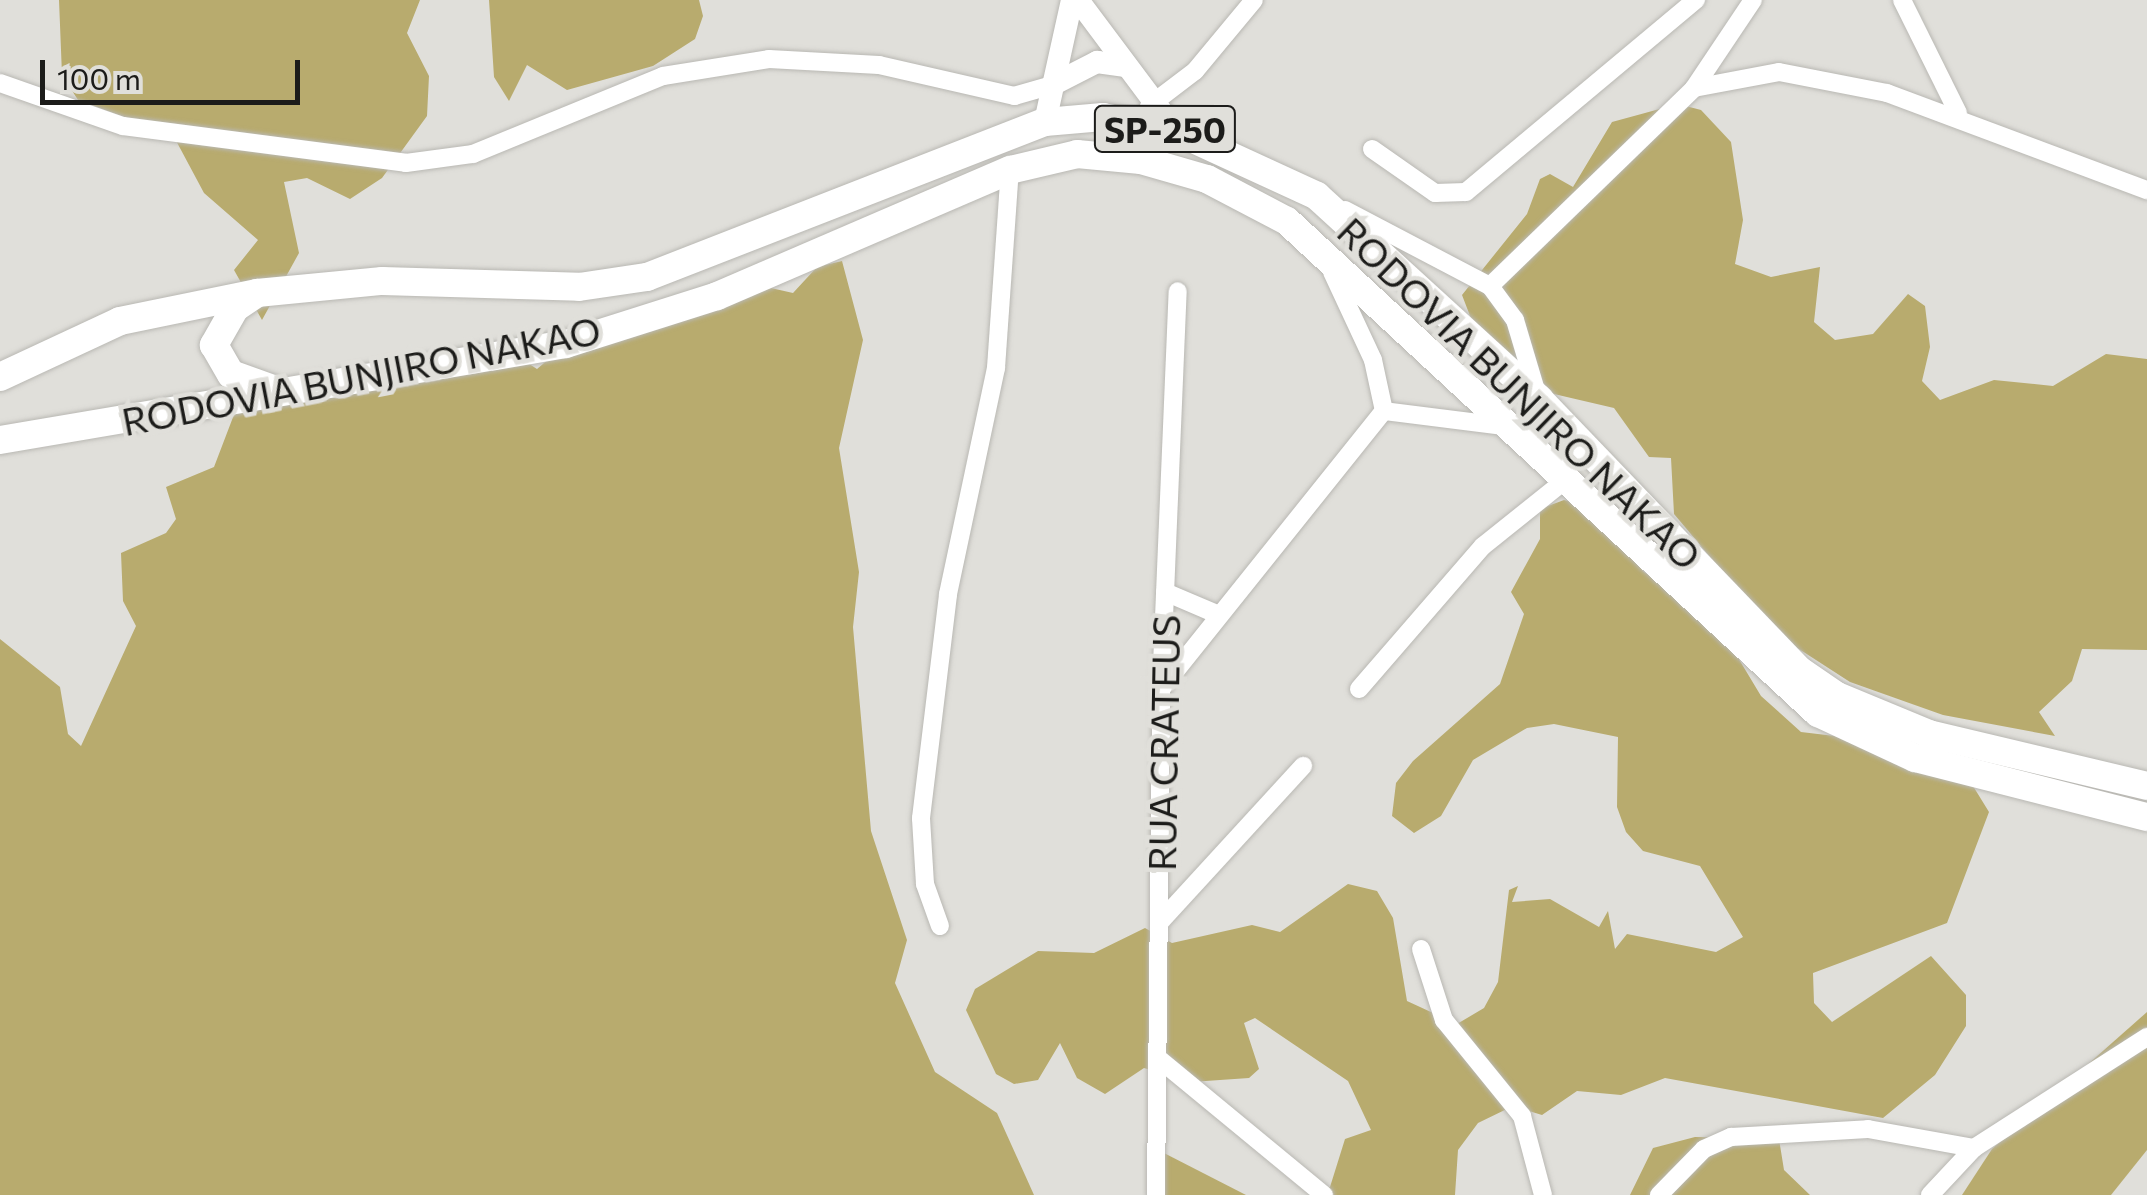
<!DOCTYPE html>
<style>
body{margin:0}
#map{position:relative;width:2147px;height:1195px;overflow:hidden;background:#e0dfda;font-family:Commissioner,sans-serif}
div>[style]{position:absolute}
.forest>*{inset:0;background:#b8ab6e}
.roads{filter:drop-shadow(0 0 2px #b9b8b3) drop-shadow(0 0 2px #b9b8b3)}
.minor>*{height:18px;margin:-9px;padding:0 9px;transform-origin:9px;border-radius:9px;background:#fff}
.tertiary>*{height:22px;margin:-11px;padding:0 11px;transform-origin:11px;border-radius:11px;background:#fff}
.primary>*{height:28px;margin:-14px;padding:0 14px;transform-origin:14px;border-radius:14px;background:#fff}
span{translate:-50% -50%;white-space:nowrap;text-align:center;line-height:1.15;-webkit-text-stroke:9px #e0dfda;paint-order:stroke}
.shield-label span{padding:2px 8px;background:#e0dfda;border:2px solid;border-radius:8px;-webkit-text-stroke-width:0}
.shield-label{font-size:35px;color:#1c1c1a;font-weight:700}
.street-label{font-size:38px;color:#1c1c1a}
.scale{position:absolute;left:40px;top:60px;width:260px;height:45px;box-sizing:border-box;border:5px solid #1c1c1a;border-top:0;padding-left:12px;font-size:30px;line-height:35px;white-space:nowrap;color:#1c1c1a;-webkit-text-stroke:8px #e0dfda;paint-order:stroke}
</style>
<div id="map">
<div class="forest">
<div style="clip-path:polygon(59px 0,420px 0,407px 33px,429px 76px,427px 116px,382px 178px,350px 199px,307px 178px,284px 182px,299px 253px,262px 320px,234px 270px,258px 240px,204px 193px,173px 135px,78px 100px,62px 75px)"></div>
<div style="clip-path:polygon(489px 0,699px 0,703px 16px,695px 39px,653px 66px,567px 90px,527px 65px,509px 101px,494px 77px)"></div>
<div style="clip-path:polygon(1678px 104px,1701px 110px,1731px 142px,1743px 220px,1735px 264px,1771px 277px,1820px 267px,1814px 322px,1835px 340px,1873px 334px,1908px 294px,1925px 306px,1930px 347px,1922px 381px,1940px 400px,1994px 380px,2053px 386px,2106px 354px,2147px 359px,2147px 650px,2082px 649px,2072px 681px,2039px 712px,2055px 736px,1943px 715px,1850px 682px,1774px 633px,1674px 514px,1671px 458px,1649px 457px,1614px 408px,1516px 385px,1485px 355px,1462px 295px,1527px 214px,1540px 179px,1550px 174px,1573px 187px,1612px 122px)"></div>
<div style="clip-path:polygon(842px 261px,863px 340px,839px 448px,859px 572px,853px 627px,871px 831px,907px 940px,895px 983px,935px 1072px,997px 1113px,1034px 1195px,0 1195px,0 639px,60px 687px,68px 734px,81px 746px,136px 626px,123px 601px,121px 553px,166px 533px,176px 519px,166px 487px,214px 467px,235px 412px,523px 360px,537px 369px,557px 352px,762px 286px,793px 293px,817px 267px)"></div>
<div style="clip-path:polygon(1564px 500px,1593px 507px,1644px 572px,1713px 616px,1761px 696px,1801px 732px,1860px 739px,1973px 786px,1989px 812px,1947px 923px,1813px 973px,1814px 1003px,1832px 1022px,1931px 956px,1966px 995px,1966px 1026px,1935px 1075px,1883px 1118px,1665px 1078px,1621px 1095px,1577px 1091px,1542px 1115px,1513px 1106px,1478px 1123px,1458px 1150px,1455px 1195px,1319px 1195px,1330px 1187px,1345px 1139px,1371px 1130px,1348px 1081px,1255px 1018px,1244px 1023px,1259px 1069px,1249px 1078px,1191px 1082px,1144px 1068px,1105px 1094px,1077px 1078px,1060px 1043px,1038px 1080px,1014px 1084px,996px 1074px,966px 1010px,975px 989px,1038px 951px,1094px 953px,1145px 928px,1172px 943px,1252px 925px,1280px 932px,1348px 884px,1377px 891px,1393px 918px,1407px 1001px,1457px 1024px,1484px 1008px,1498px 982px,1509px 890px,1518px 886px,1512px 902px,1550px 899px,1599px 927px,1608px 911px,1615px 949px,1627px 934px,1716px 952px,1743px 937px,1700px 866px,1643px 851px,1626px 832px,1617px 807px,1618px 737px,1554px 724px,1527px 728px,1473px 760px,1441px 816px,1414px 833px,1392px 816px,1396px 783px,1413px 761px,1500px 684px,1524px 614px,1511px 592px,1540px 539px,1540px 509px)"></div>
<div style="clip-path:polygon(2147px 1012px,2147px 1150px,2111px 1195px,1962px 1195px,1992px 1149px)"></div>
<div style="clip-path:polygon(1695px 1137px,1779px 1139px,1784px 1170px,1810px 1195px,1630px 1195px,1653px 1148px)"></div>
<div style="clip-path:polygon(1162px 1152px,1246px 1195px,1156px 1195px)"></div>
</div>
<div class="roads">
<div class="minor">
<div style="left:1902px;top:0;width:126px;rotate:63.6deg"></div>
<div style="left:0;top:83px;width:130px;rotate:19.3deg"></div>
<div style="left:123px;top:126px;width:285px;rotate:7.4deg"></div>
<div style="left:406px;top:163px;width:68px;rotate:-7.7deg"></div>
<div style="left:473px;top:154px;width:205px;rotate:-22.3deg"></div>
<div style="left:663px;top:76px;width:107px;rotate:-9.1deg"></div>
<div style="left:769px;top:59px;width:110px;rotate:3.1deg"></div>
<div style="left:879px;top:65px;width:139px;rotate:12.9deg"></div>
<div style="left:1014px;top:96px;width:40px;rotate:-16deg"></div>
<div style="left:1694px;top:88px;width:86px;rotate:-10.7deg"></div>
<div style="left:1779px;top:72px;width:110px;rotate:11deg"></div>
<div style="left:1887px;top:93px;width:278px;rotate:20.5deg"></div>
<div style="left:1149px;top:106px;width:58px;rotate:-37.3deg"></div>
<div style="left:1195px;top:71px;width:92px;rotate:-50.3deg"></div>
<div style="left:1372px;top:149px;width:77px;rotate:34.9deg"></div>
<div style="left:1435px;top:193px;width:31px;rotate:-2deg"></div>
<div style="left:1466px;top:192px;width:300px;rotate:-39.9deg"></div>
<div style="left:1345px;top:210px;width:164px;rotate:27.7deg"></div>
<div style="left:1490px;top:286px;width:42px;rotate:53.7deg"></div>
<div style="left:1515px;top:320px;width:77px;rotate:73.4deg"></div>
<div style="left:1332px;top:272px;width:97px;rotate:65deg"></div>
<div style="left:1373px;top:360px;width:52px;rotate:77.8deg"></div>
<div style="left:1490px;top:286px;width:284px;rotate:-44.1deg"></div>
<div style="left:1694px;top:88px;width:106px;rotate:-56.2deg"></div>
<div style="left:1384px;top:411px;width:128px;rotate:7.2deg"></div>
<div style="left:1165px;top:592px;width:59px;rotate:23.1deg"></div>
<div style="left:1161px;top:689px;width:356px;rotate:-51.3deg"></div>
<div style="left:1359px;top:689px;width:189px;rotate:-49.1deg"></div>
<div style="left:1483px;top:546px;width:109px;rotate:-38.7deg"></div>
<div style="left:1160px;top:922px;width:212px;rotate:-47.5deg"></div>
<div style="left:940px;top:926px;width:45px;rotate:-109.7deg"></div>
<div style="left:925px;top:884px;width:66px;rotate:-93.5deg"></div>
<div style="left:921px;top:818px;width:226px;rotate:-83.1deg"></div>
<div style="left:948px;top:594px;width:231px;rotate:-78deg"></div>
<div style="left:996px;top:368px;width:198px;rotate:-86deg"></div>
<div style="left:1421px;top:949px;width:75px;rotate:72.1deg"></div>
<div style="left:1444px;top:1020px;width:124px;rotate:50.9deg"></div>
<div style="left:1522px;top:1116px;width:82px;rotate:75.1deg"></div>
<div style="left:1159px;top:1059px;width:214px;rotate:39.5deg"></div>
<div style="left:1156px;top:1195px;width:506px;rotate:-89.43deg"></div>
<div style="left:1161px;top:689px;width:398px;rotate:-87.6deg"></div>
<div style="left:1659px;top:1195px;width:64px;rotate:-45.6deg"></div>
<div style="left:1704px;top:1149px;width:30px;rotate:-24deg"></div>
<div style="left:1731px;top:1137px;width:137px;rotate:-3.3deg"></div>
<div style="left:1868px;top:1129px;width:108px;rotate:10.2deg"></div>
<div style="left:1930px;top:1195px;width:64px;rotate:-46.9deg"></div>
<div style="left:1974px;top:1148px;width:206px;rotate:-32.7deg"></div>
</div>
<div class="tertiary">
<div style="left:1078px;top:0;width:164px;rotate:53.2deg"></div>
<div style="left:1052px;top:85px;width:51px;rotate:-27.1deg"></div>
<div style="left:1097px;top:62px;width:29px;rotate:8deg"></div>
<div style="left:1045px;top:122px;width:125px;rotate:-77.5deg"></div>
</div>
<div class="primary">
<div style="left:256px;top:294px;width:25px;rotate:146deg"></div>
<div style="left:235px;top:308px;width:43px;rotate:119.6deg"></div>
<div style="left:214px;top:345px;width:34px;rotate:60deg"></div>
<div style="left:231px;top:374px;width:48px;rotate:19.6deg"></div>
<div style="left:0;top:377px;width:132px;rotate:-25deg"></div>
<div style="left:120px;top:321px;width:140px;rotate:-11.6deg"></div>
<div style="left:257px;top:293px;width:126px;rotate:-5.5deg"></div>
<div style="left:382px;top:281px;width:197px;rotate:1.7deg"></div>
<div style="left:579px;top:287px;width:69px;rotate:-8.4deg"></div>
<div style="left:647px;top:277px;width:427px;rotate:-21.3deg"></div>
<div style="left:1045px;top:122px;width:58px;rotate:-4.9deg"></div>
<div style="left:1103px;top:117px;width:74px;rotate:10.9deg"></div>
<div style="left:1176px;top:131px;width:155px;rotate:24.7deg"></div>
<div style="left:1317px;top:196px;width:301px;rotate:42.4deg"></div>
<div style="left:1539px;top:399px;width:376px;rotate:46.2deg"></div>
<div style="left:1799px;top:670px;width:46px;rotate:34.4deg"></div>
<div style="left:1837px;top:696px;width:100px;rotate:22.4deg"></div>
<div style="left:1929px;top:734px;width:224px;rotate:13.4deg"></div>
<div style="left:0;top:440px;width:574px;rotate:-9.63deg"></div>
<div style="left:566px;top:344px;width:158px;rotate:-17.6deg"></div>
<div style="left:717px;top:296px;width:319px;rotate:-23.3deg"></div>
<div style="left:1010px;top:170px;width:69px;rotate:-13.4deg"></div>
<div style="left:1077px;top:154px;width:64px;rotate:5.4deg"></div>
<div style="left:1141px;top:160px;width:69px;rotate:16.1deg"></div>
<div style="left:1207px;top:179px;width:90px;rotate:27.7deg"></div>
<div style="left:1287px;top:221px;width:724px;rotate:42.82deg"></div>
<div style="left:1818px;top:713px;width:107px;rotate:24.9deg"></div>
<div style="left:1915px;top:758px;width:239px;rotate:14.3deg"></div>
</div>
</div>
<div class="shield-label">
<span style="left:1165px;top:129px">SP-250</span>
</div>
<div class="street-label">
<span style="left:361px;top:375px;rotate:-11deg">RODOVIA BUNJIRO NAKAO</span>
<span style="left:1520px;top:393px;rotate:44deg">RODOVIA BUNJIRO NAKAO</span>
<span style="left:1163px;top:743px;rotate:-89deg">RUA CRATEUS</span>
</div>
<div class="scale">100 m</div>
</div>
